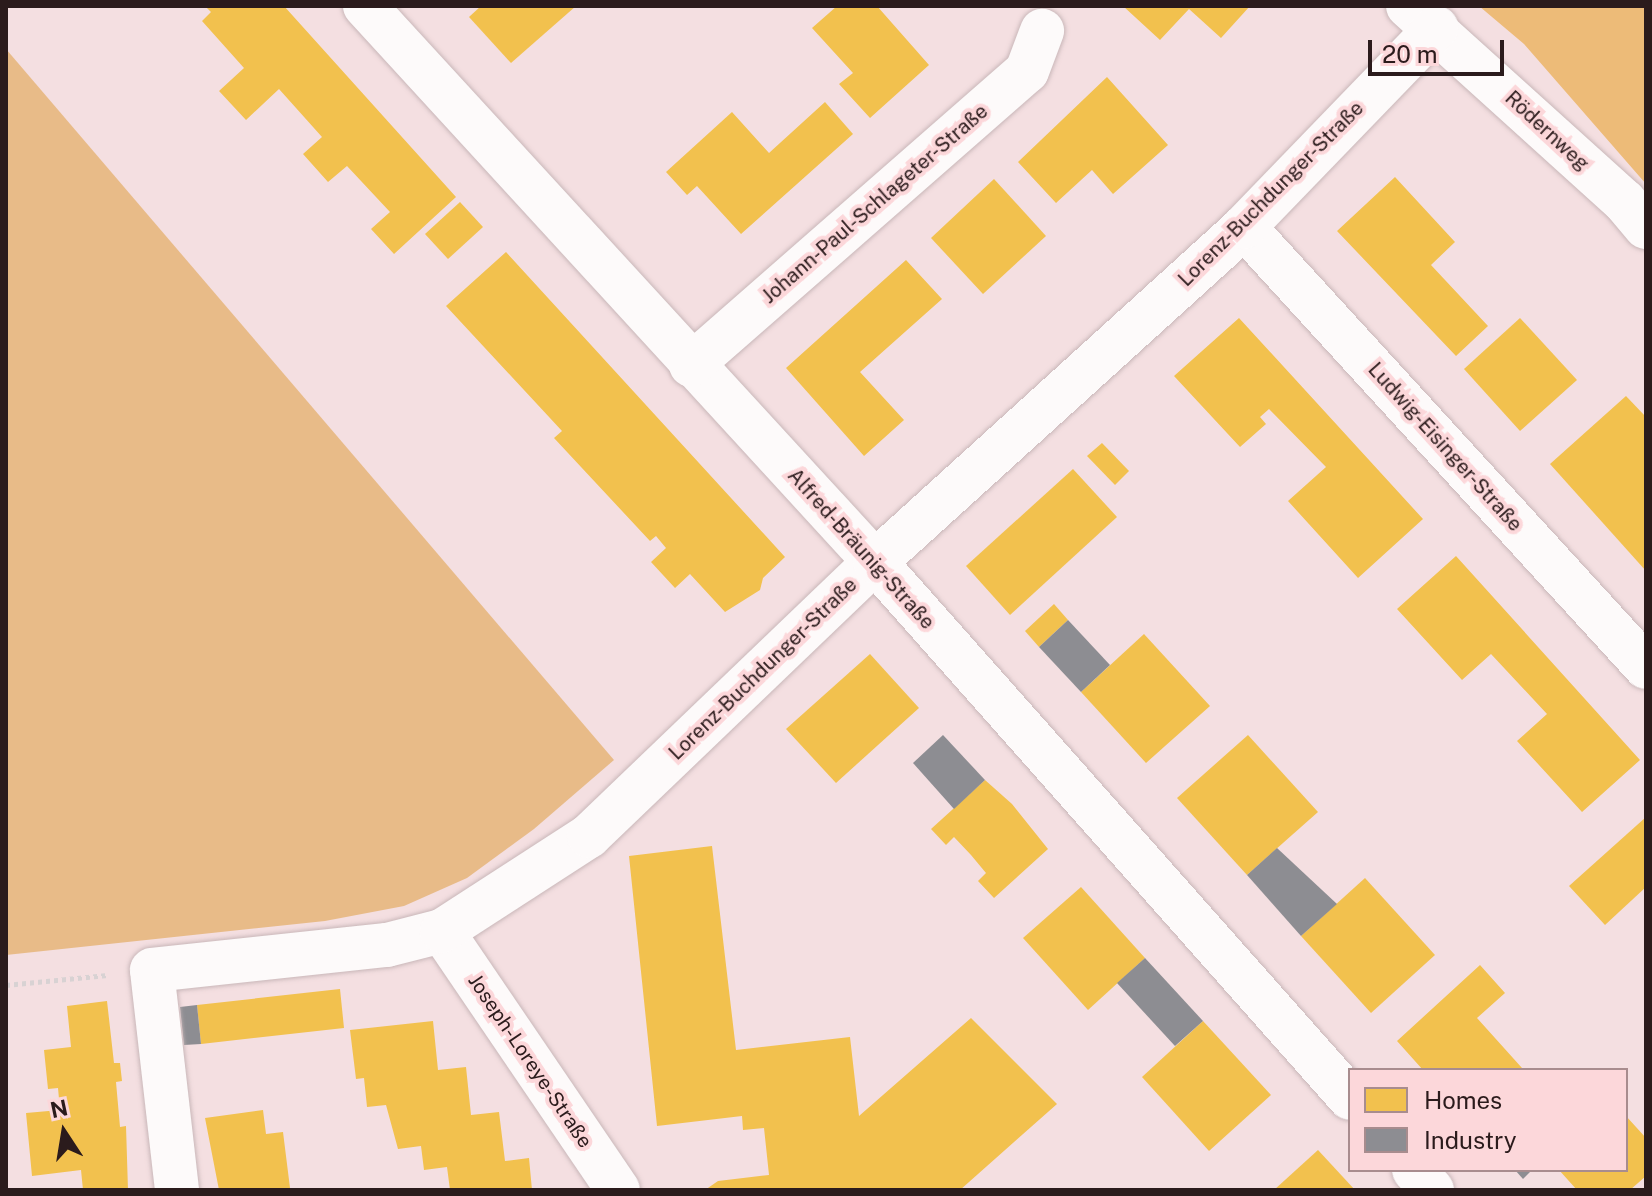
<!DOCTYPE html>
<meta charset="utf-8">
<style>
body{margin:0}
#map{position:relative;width:1652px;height:1196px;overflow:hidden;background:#f4dfe1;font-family:"Public Sans",sans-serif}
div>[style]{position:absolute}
.green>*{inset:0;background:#edbb78}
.forest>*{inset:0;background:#e8bb88}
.homes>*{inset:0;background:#f2c14e}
.industry>*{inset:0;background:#8d8d92}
.path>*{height:5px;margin-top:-2.5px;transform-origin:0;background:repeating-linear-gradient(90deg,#d8d2d3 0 4px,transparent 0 8px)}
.roads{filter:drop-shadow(0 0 2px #c9b7b9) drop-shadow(0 0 2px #c9b7b9)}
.minor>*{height:44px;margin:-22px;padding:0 22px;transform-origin:22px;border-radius:22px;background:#fdfafa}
span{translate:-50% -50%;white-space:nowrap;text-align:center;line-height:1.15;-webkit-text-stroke:8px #fcd7da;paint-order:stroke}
.street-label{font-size:20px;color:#2b1b1c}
.frame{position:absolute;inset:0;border:8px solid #2b1b1c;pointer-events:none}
.legend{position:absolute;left:1348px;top:1068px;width:280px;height:104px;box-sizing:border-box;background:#fcd7da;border:2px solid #a88c8e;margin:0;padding:10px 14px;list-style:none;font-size:24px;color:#2b1b1c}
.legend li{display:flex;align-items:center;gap:16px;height:40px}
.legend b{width:40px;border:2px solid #a88c8e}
.north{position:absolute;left:24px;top:1092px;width:80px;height:80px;-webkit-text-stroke:6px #fcd7da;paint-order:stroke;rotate:348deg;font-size:22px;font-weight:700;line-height:32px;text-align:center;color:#2b1b1c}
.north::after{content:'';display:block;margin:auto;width:28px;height:36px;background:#2b1b1c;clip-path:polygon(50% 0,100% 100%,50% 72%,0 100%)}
.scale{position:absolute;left:1368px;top:40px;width:136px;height:36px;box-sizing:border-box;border:4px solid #2b1b1c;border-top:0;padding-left:10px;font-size:24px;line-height:28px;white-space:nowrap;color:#2b1b1c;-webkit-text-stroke:6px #fcd7da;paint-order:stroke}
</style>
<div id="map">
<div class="green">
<div style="clip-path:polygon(1479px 6px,1646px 6px,1646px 184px,1524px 44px)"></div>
</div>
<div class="forest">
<div style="clip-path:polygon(6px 49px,614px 760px,534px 829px,467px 878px,404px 906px,325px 921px,6px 955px)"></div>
</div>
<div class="homes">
<div style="clip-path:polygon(205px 6px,284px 6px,456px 197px,394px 254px,371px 229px,390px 212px,347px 166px,328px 182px,303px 154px,322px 137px,279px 89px,246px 120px,219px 91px,244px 68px,202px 21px,211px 12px)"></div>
<div style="clip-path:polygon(481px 6px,576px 6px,511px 63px,469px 17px)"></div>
<div style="clip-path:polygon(837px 6px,877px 6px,929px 65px,870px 118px,839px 84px,853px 73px,812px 28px)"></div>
<div style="clip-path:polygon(1123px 6px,1250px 6px,1221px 38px,1189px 9px,1160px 40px)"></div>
<div style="clip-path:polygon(1107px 77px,1168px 145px,1113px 194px,1092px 170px,1056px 203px,1018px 162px)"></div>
<div style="clip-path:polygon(825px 102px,853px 134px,741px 234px,697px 186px,687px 195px,666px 172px,732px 112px,769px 153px)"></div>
<div style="clip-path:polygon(1395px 177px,1455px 242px,1431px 265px,1488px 326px,1456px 356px,1337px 231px)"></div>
<div style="clip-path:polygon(994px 179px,1046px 236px,983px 294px,931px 238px)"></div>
<div style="clip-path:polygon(460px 202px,483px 227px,448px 259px,425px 234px)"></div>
<div style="clip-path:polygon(506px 252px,785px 557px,763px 578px,760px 590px,725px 612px,690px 574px,675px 588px,651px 562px,666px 548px,656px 536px,650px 541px,554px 438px,562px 431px,446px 306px)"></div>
<div style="clip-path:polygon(906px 260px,942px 299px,860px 372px,904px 420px,864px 456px,786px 368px)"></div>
<div style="clip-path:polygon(1239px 318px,1423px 519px,1358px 578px,1288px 501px,1326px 467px,1269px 409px,1260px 417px,1266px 424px,1240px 447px,1174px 376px)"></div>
<div style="clip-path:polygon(1520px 318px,1577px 380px,1520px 431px,1464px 369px)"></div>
<div style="clip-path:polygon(1626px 396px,1646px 417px,1646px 571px,1550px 464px)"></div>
<div style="clip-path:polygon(1102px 443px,1129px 471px,1115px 485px,1087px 456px)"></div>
<div style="clip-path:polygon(1073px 469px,1117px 517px,1010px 615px,966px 566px)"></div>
<div style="clip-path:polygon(1456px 556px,1640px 760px,1582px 812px,1517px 741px,1547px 714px,1491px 654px,1462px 680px,1397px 609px)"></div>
<div style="clip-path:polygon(1054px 604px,1068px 620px,1039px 647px,1025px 631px)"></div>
<div style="clip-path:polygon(1144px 634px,1210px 706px,1146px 763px,1081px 692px)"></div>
<div style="clip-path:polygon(870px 654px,919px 708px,836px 783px,786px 729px)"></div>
<div style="clip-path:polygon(1248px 735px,1318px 812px,1247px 875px,1177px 798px)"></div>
<div style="clip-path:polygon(985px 780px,1012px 804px,1048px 849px,994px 898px,978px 881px,986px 873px,971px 855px,954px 837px,946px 845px,931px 829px)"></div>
<div style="clip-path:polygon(1646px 817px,1646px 887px,1605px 925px,1569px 886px)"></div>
<div style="clip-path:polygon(712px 846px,736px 1050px,850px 1037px,859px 1116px,971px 1018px,1057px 1104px,960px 1190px,705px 1190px,718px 1181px,769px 1175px,764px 1128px,743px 1130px,742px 1116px,657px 1126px,629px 856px)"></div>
<div style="clip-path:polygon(1365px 878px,1435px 955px,1371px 1013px,1301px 936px)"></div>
<div style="clip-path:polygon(1081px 887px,1145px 958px,1088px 1010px,1023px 938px)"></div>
<div style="clip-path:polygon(1480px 965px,1505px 993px,1477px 1018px,1522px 1068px,1423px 1070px,1397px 1041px)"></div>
<div style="clip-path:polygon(340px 989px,344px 1028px,201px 1044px,197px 1005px)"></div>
<div style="clip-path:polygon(107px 1001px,114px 1063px,120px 1063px,122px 1081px,116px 1082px,120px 1127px,126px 1126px,128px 1190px,83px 1190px,81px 1170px,32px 1176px,26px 1113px,60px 1110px,58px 1088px,48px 1089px,44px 1050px,71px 1047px,67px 1006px)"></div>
<div style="clip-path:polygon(433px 1021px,438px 1070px,466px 1067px,471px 1115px,499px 1112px,505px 1161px,529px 1158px,532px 1190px,450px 1190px,447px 1167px,424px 1170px,421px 1146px,398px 1149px,386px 1105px,367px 1107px,364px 1078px,356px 1079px,350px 1030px)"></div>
<div style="clip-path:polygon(1203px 1021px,1271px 1095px,1209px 1151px,1142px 1077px)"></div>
<div style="clip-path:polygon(263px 1110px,266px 1134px,283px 1132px,290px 1188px,219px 1190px,205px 1118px)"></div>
<div style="clip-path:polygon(1626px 1116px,1646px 1138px,1646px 1176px,1630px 1190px,1577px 1190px,1559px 1170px,1626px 1170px)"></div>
<div style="clip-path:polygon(1318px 1150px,1355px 1190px,1274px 1190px)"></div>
</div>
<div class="industry">
<div style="clip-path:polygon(1068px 620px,1110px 665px,1081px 692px,1039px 647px)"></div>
<div style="clip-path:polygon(943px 735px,985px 780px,954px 809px,913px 763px)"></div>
<div style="clip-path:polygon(1277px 848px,1337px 904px,1301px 936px,1247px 875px)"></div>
<div style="clip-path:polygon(1145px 958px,1203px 1021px,1175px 1046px,1117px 983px)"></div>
<div style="clip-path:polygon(197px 1005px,201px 1044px,184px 1045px,180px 1007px)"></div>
<div style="clip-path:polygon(1515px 1170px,1532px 1170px,1523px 1179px)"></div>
</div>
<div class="path">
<div style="left:6px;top:985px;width:102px;rotate:-5.6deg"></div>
</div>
<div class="roads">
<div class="minor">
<div style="left:365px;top:6px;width:754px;rotate:47.47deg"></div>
<div style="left:875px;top:562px;width:716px;rotate:48.45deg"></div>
<div style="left:1408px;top:6px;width:291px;rotate:42.1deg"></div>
<div style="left:1624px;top:201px;width:34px;rotate:50deg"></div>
<div style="left:1244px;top:227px;width:596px;rotate:47.58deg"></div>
<div style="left:691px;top:365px;width:446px;rotate:-41.2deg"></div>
<div style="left:1027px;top:71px;width:43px;rotate:-69.4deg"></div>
<div style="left:442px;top:931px;width:313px;rotate:55.8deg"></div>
<div style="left:1414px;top:1170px;width:27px;rotate:48deg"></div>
<div style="left:177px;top:1190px;width:221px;rotate:-96.5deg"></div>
<div style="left:152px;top:970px;width:236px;rotate:-6.1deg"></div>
<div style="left:387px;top:945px;width:57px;rotate:-14.3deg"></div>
<div style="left:442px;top:931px;width:175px;rotate:-32.9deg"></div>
<div style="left:589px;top:836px;width:396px;rotate:-43.8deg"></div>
<div style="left:875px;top:562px;width:498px;rotate:-42.2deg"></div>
<div style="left:1244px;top:227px;width:277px;rotate:-46deg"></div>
</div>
</div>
<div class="street-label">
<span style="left:1547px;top:131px;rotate:43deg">Rödernweg</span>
<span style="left:1271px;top:194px;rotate:-45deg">Lorenz-Buchdunger-Straße</span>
<span style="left:875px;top:204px;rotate:-41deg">Johann-Paul-Schlageter-Straße</span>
<span style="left:1445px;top:447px;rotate:48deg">Ludwig-Eisinger-Straße</span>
<span style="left:861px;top:549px;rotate:48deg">Alfred-Bräunig-Straße</span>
<span style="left:763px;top:669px;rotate:-44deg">Lorenz-Buchdunger-Straße</span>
<span style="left:530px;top:1061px;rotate:56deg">Joseph-Loreye-Straße</span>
</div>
<div class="frame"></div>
<ul class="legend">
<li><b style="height:22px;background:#f2c14e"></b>Homes</li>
<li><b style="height:22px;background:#8d8d92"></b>Industry</li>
</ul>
<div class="north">N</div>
<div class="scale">20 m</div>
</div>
